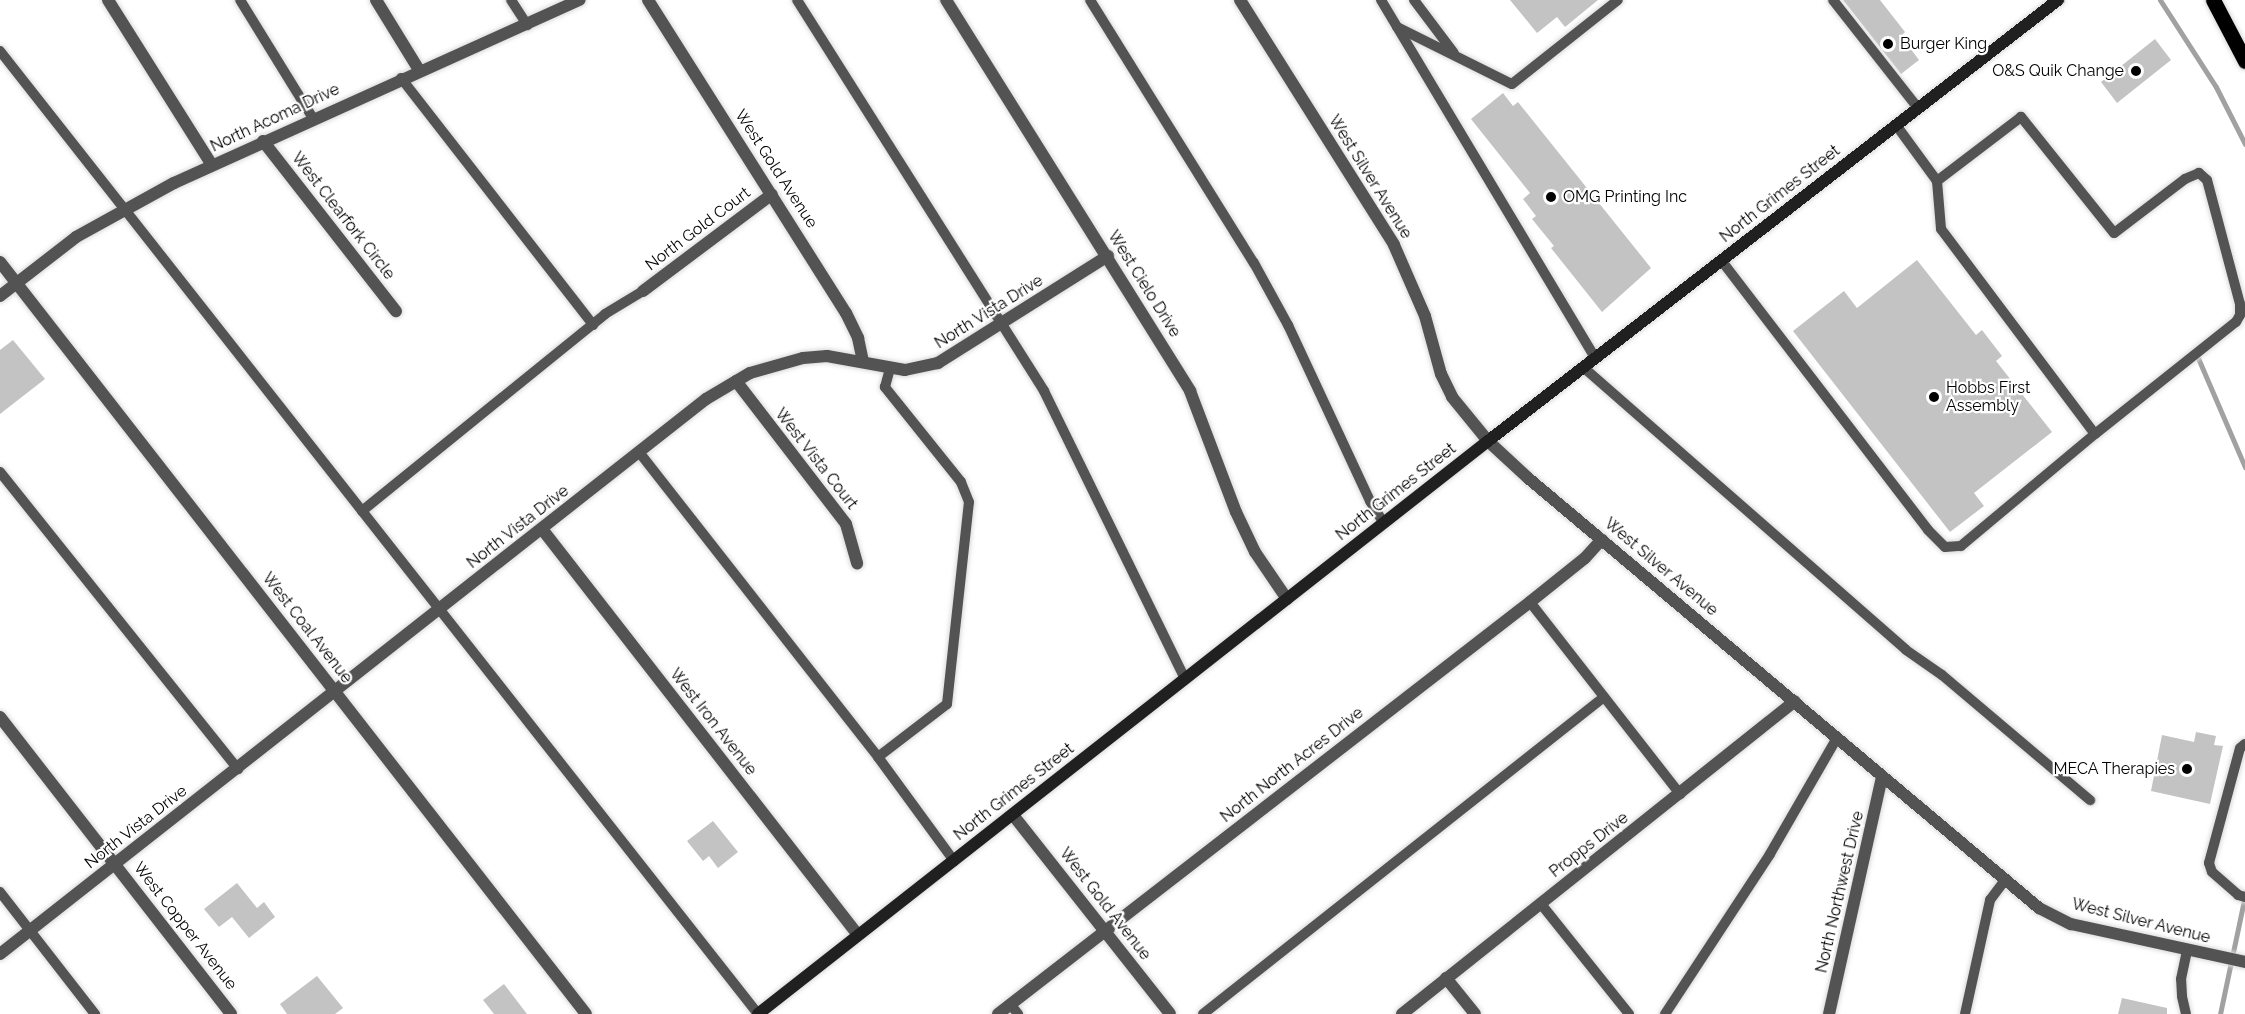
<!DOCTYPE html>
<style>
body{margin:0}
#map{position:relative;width:2245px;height:1014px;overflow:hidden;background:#fff;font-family:Raleway,sans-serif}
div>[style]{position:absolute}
.stream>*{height:5px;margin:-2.5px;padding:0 2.5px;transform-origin:2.5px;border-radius:2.5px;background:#a1a1a1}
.building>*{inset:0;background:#c3c3c3}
.roads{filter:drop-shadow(0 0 2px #dbdbdb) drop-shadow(0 0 2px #dbdbdb)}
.service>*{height:10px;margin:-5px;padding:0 5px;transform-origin:5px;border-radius:5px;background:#535353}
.minor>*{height:12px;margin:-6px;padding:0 6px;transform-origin:6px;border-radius:6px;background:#535353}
.tertiary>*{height:12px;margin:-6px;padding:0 6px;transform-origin:6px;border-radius:6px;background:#535353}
.secondary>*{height:12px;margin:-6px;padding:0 6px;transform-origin:6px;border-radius:6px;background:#202020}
.primary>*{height:15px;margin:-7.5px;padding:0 7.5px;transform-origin:7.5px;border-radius:7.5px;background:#000}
.dots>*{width:16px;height:16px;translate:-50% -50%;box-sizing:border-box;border:3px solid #fff;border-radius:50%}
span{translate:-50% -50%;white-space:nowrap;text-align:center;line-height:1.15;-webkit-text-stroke:4.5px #fff;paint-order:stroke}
.poi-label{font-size:16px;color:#000}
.left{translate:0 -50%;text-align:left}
.right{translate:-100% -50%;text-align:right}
.street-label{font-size:16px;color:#000}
</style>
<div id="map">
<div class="stream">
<div style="left:2160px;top:0;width:103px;rotate:57.2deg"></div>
<div style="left:2216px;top:87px;width:64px;rotate:63deg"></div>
<div style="left:2198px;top:358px;width:119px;rotate:66.7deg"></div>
<div style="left:2220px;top:1014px;width:122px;rotate:-78.1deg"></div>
</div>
<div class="building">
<div style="clip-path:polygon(1510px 0,1598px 0,1565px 27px,1557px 17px,1537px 33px)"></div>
<div style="clip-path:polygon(1843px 0,1880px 0,1905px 32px,1901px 36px,1919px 60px,1901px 74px)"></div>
<div style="clip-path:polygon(2155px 39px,2171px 60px,2117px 103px,2101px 82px)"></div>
<div style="clip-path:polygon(1503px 93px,1513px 106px,1518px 102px,1651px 268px,1602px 312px,1551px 248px,1554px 246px,1532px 219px,1536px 216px,1523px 199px,1530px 193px,1471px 119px)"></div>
<div style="clip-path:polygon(1917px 260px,1976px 335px,1982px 330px,2002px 356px,1996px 361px,2052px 432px,1974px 493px,1984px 506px,1950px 532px,1793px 331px,1844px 291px,1857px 308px)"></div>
<div style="clip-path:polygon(13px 340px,45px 379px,0 414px,0 350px)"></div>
<div style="clip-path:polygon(2196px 732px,2216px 736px,2214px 745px,2223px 746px,2210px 804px,2151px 791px,2162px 735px,2194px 742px)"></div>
<div style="clip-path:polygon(713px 821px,738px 852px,718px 868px,709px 856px,703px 861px,687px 841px)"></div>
<div style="clip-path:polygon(237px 883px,257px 908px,264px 902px,275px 917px,249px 938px,232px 917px,219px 927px,204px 909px)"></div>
<div style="clip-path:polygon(317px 976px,343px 1008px,335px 1014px,287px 1014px,280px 1004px)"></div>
<div style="clip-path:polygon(504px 984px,527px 1014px,494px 1014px,483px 1000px)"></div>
<div style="clip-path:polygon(2122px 998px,2167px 1008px,2167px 1014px,2118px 1014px)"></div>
</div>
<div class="roads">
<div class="service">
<div style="left:240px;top:0;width:139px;rotate:58.3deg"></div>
<div style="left:511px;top:0;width:30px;rotate:57deg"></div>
<div style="left:797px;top:0;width:462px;rotate:57.7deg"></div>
<div style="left:1044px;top:391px;width:321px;rotate:63.9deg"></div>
<div style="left:1090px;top:0;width:310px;rotate:58.1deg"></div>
<div style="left:1254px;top:263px;width:71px;rotate:61.3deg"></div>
<div style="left:1288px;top:325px;width:194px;rotate:65deg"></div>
<div style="left:1370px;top:501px;width:26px;rotate:58deg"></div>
<div style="left:1381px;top:0;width:417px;rotate:59.1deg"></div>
<div style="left:1414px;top:0;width:66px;rotate:53deg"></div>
<div style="left:1833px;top:0;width:137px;rotate:51.8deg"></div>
<div style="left:1397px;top:27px;width:128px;rotate:26.4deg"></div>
<div style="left:1512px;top:84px;width:135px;rotate:-38.4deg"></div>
<div style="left:0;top:51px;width:1226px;rotate:51.79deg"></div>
<div style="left:401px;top:78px;width:313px;rotate:52.1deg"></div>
<div style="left:1937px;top:181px;width:48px;rotate:85.2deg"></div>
<div style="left:1941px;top:229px;width:256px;rotate:53.1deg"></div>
<div style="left:1721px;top:260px;width:340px;rotate:52.5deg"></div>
<div style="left:1928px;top:530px;width:24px;rotate:45deg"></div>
<div style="left:1945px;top:547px;width:16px;rotate:-4deg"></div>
<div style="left:1961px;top:546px;width:175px;rotate:-39.9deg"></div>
<div style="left:2095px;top:434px;width:180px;rotate:-38.5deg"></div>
<div style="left:2236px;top:322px;width:8px;rotate:-60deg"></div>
<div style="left:2240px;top:315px;width:11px;rotate:-90deg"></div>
<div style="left:2240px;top:304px;width:128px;rotate:-104.9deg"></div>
<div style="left:2207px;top:180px;width:11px;rotate:-139deg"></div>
<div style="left:2199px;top:173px;width:15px;rotate:157deg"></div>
<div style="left:2185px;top:179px;width:89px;rotate:142.7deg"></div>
<div style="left:2114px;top:233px;width:149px;rotate:-128.7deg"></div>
<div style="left:2021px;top:117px;width:106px;rotate:142.7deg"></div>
<div style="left:1937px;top:181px;width:69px;rotate:-126.2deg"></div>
<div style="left:1583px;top:367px;width:429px;rotate:41.2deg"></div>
<div style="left:1906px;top:650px;width:44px;rotate:34.8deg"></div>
<div style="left:1942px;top:675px;width:194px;rotate:40.2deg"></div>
<div style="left:639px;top:452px;width:387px;rotate:51.9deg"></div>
<div style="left:878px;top:757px;width:129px;rotate:53.8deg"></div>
<div style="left:0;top:472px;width:381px;rotate:51.3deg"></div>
<div style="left:362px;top:511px;width:313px;rotate:-39deg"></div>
<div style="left:605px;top:314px;width:44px;rotate:-31.2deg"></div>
<div style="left:1530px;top:602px;width:244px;rotate:52deg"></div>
<div style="left:2245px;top:744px;width:6px;rotate:141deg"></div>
<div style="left:2240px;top:748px;width:119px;rotate:105.1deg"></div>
<div style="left:2209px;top:863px;width:9px;rotate:72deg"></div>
<div style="left:2212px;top:872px;width:35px;rotate:41deg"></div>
<div style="left:2238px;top:895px;width:7px;rotate:16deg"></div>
<div style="left:878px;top:757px;width:87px;rotate:-37.5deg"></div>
<div style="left:947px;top:704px;width:203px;rotate:-83.8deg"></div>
<div style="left:969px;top:502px;width:22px;rotate:-112deg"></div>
<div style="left:961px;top:482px;width:122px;rotate:-128.7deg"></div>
<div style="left:885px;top:387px;width:20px;rotate:-75deg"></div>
<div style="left:0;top:892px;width:155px;rotate:52.1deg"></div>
<div style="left:1541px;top:904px;width:141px;rotate:51.3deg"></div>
<div style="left:1010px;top:1004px;width:13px;rotate:51deg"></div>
<div style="left:1203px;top:1014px;width:511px;rotate:-38.33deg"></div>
<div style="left:1665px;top:1014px;width:191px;rotate:-56.7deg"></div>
<div style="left:1770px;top:854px;width:134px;rotate:-60deg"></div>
<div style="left:1965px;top:1014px;width:117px;rotate:-77.6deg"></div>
<div style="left:1990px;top:900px;width:25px;rotate:-53deg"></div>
<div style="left:2186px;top:1014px;width:18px;rotate:-103deg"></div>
<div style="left:2182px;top:996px;width:17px;rotate:-93deg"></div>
<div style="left:2181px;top:979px;width:30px;rotate:-78deg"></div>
</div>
<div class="minor">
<div style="left:108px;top:0;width:195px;rotate:57.8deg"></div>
<div style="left:376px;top:0;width:82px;rotate:58.4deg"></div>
<div style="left:648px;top:0;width:370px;rotate:57.7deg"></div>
<div style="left:846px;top:313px;width:28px;rotate:64deg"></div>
<div style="left:858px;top:338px;width:24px;rotate:78deg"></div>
<div style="left:946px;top:0;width:461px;rotate:58deg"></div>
<div style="left:1190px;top:391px;width:129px;rotate:69.2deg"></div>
<div style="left:1236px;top:512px;width:44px;rotate:64.6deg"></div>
<div style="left:1255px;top:552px;width:57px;rotate:55.8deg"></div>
<div style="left:1240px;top:0;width:289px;rotate:57.8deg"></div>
<div style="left:1394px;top:245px;width:77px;rotate:66.4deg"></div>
<div style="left:1425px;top:316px;width:60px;rotate:74.6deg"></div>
<div style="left:1441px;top:374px;width:25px;rotate:64deg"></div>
<div style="left:1452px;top:397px;width:57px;rotate:50.7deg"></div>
<div style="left:1488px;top:441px;width:54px;rotate:42.8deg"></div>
<div style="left:1528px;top:478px;width:668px;rotate:40.08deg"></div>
<div style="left:2039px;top:908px;width:36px;rotate:27deg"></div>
<div style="left:2071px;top:924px;width:178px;rotate:12.3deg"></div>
<div style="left:263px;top:141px;width:216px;rotate:52deg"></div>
<div style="left:643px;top:291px;width:161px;rotate:-36.9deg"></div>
<div style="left:0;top:296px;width:96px;rotate:-37.8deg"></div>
<div style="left:76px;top:237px;width:112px;rotate:-28.9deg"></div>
<div style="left:174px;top:183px;width:445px;rotate:-24.3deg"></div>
<div style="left:736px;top:381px;width:180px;rotate:52.4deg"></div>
<div style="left:846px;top:524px;width:41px;rotate:74.2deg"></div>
<div style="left:542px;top:529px;width:514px;rotate:52.11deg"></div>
<div style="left:0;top:717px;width:376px;rotate:52.1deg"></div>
<div style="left:1013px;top:815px;width:253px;rotate:51.7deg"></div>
<div style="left:0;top:954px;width:898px;rotate:-38.17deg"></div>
<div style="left:706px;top:399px;width:51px;rotate:-30.6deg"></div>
<div style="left:750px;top:373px;width:55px;rotate:-15.8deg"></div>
<div style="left:803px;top:358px;width:24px;rotate:-5deg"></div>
<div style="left:827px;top:356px;width:79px;rotate:10.2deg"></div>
<div style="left:905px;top:370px;width:34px;rotate:-12deg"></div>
<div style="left:938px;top:363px;width:201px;rotate:-32.2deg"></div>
<div style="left:1446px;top:978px;width:46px;rotate:51.1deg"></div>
<div style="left:998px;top:1014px;width:673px;rotate:-37.76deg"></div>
<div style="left:1530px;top:602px;width:70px;rotate:-38.7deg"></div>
<div style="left:1585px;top:558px;width:25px;rotate:-48deg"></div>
<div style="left:1402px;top:1014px;width:502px;rotate:-38.54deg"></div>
<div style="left:1829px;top:1014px;width:243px;rotate:-77.4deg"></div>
</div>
<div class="tertiary">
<div style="left:0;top:262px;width:953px;rotate:52.07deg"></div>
</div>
<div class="secondary">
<div style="left:758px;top:1014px;width:928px;rotate:-38.13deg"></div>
<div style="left:1488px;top:441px;width:721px;rotate:-37.73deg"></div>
</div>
<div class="primary">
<div style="left:2213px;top:0;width:69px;rotate:62.3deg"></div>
</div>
</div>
<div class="dots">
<div style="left:1888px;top:44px;background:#000"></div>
<div style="left:2136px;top:71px;background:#000"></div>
<div style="left:1551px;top:197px;background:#000"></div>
<div style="left:1934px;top:397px;background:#000"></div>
<div style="left:2187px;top:769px;background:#000"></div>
</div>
<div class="poi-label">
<span class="left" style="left:1900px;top:44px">Burger King</span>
<span class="right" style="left:2124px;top:71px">O&amp;S Quik Change</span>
<span class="left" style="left:1563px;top:197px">OMG Printing Inc</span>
<span class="left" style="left:1946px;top:397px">Hobbs First<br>Assembly</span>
<span class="right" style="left:2175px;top:769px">MECA Therapies</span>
</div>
<div class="street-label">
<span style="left:275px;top:118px;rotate:-25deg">North Acoma Drive</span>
<span style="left:776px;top:169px;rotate:57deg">West Gold Avenue</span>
<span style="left:1370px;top:177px;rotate:58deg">West Silver Avenue</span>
<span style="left:1780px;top:194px;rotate:-38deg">North Grimes Street</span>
<span style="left:343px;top:216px;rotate:52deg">West Clearfork Circle</span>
<span style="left:698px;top:229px;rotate:-37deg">North Gold Court</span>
<span style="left:1144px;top:284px;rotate:58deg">West Cielo Drive</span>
<span style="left:989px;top:312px;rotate:-32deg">North Vista Drive</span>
<span style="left:816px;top:459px;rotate:52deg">West Vista Court</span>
<span style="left:1396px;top:492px;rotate:-38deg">North Grimes Street</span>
<span style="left:518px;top:527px;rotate:-38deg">North Vista Drive</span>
<span style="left:1661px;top:567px;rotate:40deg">West Silver Avenue</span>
<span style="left:307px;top:628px;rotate:52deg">West Coal Avenue</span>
<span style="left:713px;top:722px;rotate:52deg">West Iron Avenue</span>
<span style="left:1292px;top:765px;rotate:-38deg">North North Acres Drive</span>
<span style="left:1014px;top:792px;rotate:-38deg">North Grimes Street</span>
<span style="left:136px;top:827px;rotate:-38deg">North Vista Drive</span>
<span style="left:1589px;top:845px;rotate:-38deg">Propps Drive</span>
<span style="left:1840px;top:892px;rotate:-77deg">North Northwest Drive</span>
<span style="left:1105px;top:904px;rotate:52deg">West Gold Avenue</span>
<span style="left:2141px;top:921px;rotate:14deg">West Silver Avenue</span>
<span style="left:185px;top:926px;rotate:52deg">West Copper Avenue</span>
</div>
</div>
